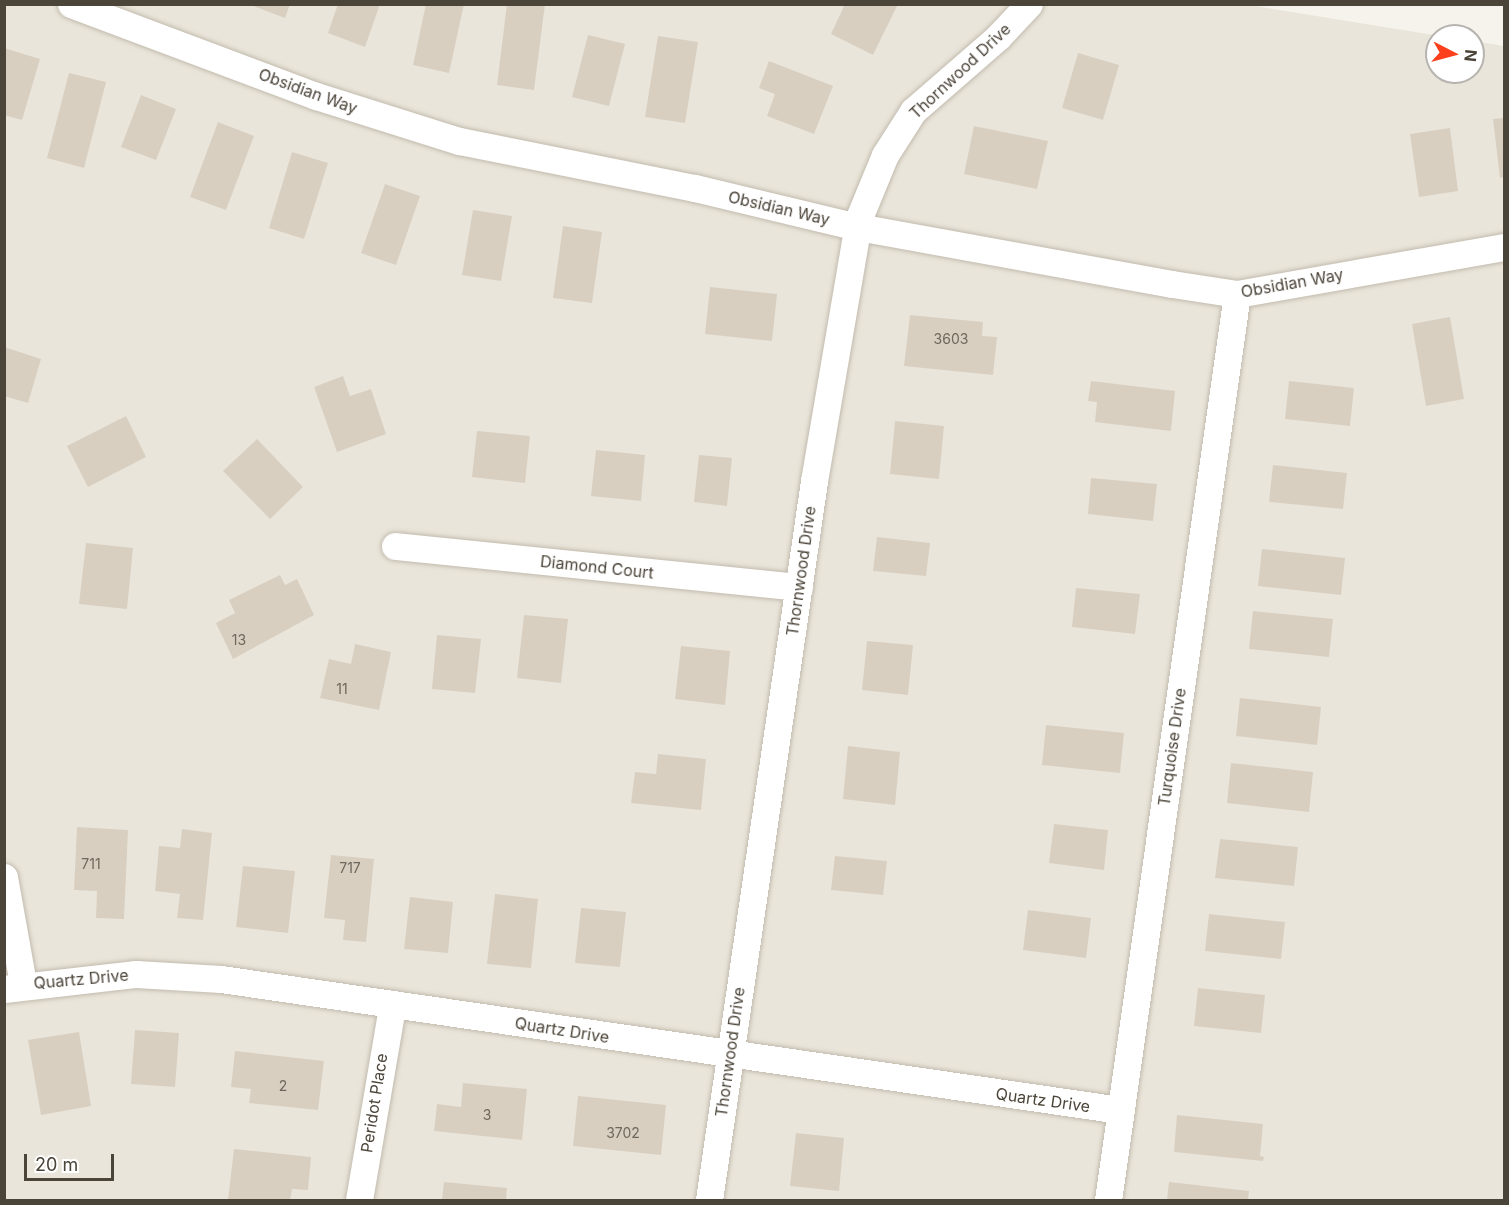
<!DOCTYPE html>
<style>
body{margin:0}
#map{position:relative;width:1509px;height:1205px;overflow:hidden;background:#f6f3ec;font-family:Inter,sans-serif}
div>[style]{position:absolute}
.residential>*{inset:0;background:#eae5da}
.building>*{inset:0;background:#d8cfc1}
.roads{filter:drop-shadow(0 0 2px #c2bbae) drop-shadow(0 0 2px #c2bbae)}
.minor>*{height:27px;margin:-13.5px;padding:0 13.5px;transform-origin:13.5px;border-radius:13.5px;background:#fff}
span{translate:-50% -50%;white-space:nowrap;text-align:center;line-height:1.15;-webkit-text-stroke:4.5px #fff;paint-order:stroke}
.number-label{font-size:14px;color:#6e675b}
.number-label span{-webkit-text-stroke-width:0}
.street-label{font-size:16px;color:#4b4439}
.frame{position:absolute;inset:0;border:6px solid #4b4439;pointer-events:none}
.north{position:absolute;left:1425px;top:24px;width:60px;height:60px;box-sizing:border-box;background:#fff;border:2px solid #b7b4b0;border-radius:50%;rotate:96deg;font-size:16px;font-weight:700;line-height:24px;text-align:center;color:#4b4439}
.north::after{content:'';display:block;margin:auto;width:21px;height:27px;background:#fc3f1d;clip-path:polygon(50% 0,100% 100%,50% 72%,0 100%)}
.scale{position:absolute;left:24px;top:1154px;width:90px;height:27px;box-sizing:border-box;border:3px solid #4b4439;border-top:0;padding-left:8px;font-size:18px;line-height:21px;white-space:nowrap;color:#4b4439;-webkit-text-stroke:4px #fff;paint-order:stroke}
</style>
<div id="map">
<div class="residential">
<div style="clip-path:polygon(1243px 4px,1440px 36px,1437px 36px,1437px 72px,1473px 72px,1473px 41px,1504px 46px,1504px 1200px,5px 1200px,5px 5px)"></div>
</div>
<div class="building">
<div style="clip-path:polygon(248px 4px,290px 4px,285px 18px)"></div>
<div style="clip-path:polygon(338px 4px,380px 4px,365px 47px,328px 33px)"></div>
<div style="clip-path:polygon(426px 4px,464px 4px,449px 73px,413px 65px)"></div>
<div style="clip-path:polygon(507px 4px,545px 4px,534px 90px,497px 85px)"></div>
<div style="clip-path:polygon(845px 4px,898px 4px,873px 55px,831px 34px)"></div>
<div style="clip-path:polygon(588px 35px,625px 44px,609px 106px,572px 97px)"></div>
<div style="clip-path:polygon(658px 36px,698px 42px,685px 123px,645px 117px)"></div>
<div style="clip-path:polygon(4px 48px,40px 59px,22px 120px,4px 115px)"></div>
<div style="clip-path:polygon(1078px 53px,1119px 65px,1103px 120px,1062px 108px)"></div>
<div style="clip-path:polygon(769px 61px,833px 86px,814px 134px,767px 116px,775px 94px,759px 88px)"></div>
<div style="clip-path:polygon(69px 73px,106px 82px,84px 168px,47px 158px)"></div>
<div style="clip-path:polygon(141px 95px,176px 109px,156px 160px,121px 147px)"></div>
<div style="clip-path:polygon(1504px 118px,1504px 177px,1500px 178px,1493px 119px)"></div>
<div style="clip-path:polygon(218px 122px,254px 136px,226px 210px,190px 197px)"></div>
<div style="clip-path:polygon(974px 126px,1048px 141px,1037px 189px,964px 174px)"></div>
<div style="clip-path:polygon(1450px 128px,1458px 191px,1419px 197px,1410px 134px)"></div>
<div style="clip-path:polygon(292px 152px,328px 163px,304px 239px,269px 228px)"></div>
<div style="clip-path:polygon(385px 184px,420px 196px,396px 265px,361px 253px)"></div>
<div style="clip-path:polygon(473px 210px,512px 216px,501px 281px,462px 275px)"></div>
<div style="clip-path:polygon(563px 226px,602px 232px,592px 303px,553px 298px)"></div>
<div style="clip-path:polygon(710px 287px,777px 294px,772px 341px,705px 334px)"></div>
<div style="clip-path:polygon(910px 315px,983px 322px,982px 336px,997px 337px,993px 375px,904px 366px)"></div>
<div style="clip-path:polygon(1450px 317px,1464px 399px,1426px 406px,1412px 324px)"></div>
<div style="clip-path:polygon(4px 347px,41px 359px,28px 403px,4px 396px)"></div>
<div style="clip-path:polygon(343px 376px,350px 396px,371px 389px,386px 434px,337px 452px,314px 387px)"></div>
<div style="clip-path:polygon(1091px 381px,1175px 391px,1171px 431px,1095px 422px,1097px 402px,1088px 401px)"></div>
<div style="clip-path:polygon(1289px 381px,1354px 388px,1350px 426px,1285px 419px)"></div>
<div style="clip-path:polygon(126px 416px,146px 457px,88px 487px,67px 446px)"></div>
<div style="clip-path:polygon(895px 421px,944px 426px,939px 479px,890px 474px)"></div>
<div style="clip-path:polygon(477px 431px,530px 436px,525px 483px,472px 477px)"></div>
<div style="clip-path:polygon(257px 439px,303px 487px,270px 519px,223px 471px)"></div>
<div style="clip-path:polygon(596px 450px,645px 455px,641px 501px,591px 496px)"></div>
<div style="clip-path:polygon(699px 455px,732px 458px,727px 506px,694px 502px)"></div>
<div style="clip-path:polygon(1273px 465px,1347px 473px,1343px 509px,1269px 502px)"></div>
<div style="clip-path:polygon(1091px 478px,1157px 484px,1153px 521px,1088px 514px)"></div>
<div style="clip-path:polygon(877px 537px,930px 543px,926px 576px,873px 571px)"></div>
<div style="clip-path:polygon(86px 543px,133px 548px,127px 609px,79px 604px)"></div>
<div style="clip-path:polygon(1262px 549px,1345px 558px,1341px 595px,1258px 586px)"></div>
<div style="clip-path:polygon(280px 575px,285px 585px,297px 579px,314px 615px,233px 659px,216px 623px,235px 613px,229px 600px)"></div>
<div style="clip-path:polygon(1076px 588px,1140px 594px,1135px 634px,1072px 627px)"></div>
<div style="clip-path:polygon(1253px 611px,1333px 619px,1329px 657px,1249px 649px)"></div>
<div style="clip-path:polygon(524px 615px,568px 619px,561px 683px,517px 678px)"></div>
<div style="clip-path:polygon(437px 635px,481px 639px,475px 693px,432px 689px)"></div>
<div style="clip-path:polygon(867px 641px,913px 645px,908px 695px,862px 690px)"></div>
<div style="clip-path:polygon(355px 644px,391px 652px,379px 710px,320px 698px,329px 659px,351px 664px)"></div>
<div style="clip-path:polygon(681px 646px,730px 651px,725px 705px,675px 699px)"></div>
<div style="clip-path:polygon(1240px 698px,1321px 707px,1317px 745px,1236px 736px)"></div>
<div style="clip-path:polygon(1046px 725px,1124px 733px,1120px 773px,1042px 765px)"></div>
<div style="clip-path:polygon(848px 746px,900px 752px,895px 805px,843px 799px)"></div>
<div style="clip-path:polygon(658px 754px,706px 759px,701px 810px,631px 803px,635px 772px,656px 774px)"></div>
<div style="clip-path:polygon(1231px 763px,1313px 772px,1309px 812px,1227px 803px)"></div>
<div style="clip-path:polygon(1054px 824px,1108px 830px,1104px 870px,1049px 863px)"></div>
<div style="clip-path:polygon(77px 827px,128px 830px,124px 919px,96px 918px,97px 891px,74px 890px)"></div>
<div style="clip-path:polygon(182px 829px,212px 833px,203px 920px,177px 918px,180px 894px,155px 891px,159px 846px,180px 848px)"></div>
<div style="clip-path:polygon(1220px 839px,1298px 847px,1294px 886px,1215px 878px)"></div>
<div style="clip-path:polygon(331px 855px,374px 859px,366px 942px,343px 940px,345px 920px,324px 918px)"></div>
<div style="clip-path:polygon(835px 856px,887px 861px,883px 895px,831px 890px)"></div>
<div style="clip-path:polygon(243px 866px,295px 871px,288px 933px,236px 927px)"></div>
<div style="clip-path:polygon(495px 894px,538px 899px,531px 968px,487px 964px)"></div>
<div style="clip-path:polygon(410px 897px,453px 902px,448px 953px,404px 949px)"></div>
<div style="clip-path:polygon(581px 908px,626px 912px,620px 967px,575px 963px)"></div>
<div style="clip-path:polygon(1028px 910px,1091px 918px,1086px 958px,1023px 950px)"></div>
<div style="clip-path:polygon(1209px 914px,1285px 922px,1281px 959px,1205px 951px)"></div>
<div style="clip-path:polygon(1198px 988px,1265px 995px,1261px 1033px,1194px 1026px)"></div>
<div style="clip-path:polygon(135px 1030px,179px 1033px,175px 1087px,131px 1084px)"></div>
<div style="clip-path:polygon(79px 1032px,91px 1106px,41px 1115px,28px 1040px)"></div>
<div style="clip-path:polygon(235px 1051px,324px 1061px,318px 1110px,249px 1103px,251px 1089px,231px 1087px)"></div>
<div style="clip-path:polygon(463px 1083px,527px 1089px,522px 1140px,434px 1131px,437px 1104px,461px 1107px)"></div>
<div style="clip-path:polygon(578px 1096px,666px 1105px,661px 1155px,573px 1146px)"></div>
<div style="clip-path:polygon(1177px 1115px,1263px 1124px,1260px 1156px,1264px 1157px,1263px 1161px,1174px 1152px)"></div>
<div style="clip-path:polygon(796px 1133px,844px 1138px,839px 1191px,790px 1186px)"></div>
<div style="clip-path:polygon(234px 1149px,311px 1157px,308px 1190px,292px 1189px,290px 1200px,228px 1200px)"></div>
<div style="clip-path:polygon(444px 1182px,507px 1188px,506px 1200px,442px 1200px)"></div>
<div style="clip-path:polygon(1169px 1182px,1249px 1191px,1248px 1200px,1167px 1200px)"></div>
</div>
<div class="roads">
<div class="minor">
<div style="left:71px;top:4px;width:262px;rotate:20.6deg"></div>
<div style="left:316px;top:96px;width:150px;rotate:17.5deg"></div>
<div style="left:459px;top:141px;width:241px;rotate:11.3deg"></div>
<div style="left:695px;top:188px;width:168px;rotate:13.5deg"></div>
<div style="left:858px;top:227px;width:319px;rotate:10.3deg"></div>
<div style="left:1172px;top:284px;width:66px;rotate:8.7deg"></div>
<div style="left:1237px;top:294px;width:271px;rotate:-10deg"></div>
<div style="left:395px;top:546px;width:406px;rotate:5.8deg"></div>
<div style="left:4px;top:877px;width:109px;rotate:79.9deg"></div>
<div style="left:4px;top:989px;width:133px;rotate:-6.5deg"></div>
<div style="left:136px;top:974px;width:85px;rotate:3.4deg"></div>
<div style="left:221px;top:979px;width:908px;rotate:8.29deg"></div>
<div style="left:359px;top:1200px;width:197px;rotate:-80.3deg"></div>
<div style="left:709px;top:1200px;width:727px;rotate:-81.69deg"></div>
<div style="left:814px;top:481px;width:267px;rotate:-80.3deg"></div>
<div style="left:859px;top:218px;width:68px;rotate:-67.6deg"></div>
<div style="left:885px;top:155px;width:52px;rotate:-57.5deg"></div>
<div style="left:913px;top:111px;width:113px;rotate:-41deg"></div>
<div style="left:998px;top:37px;width:45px;rotate:-46.8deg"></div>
<div style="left:1108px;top:1200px;width:915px;rotate:-81.9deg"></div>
</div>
</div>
<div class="number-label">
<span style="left:951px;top:339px">3603</span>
<span style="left:239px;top:640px">13</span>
<span style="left:342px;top:689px">11</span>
<span style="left:91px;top:864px">711</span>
<span style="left:350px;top:868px">717</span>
<span style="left:283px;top:1086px">2</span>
<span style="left:487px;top:1115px">3</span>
<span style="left:623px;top:1133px">3702</span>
</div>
<div class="street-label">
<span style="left:960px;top:71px;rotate:-43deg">Thornwood Drive</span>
<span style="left:308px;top:91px;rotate:20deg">Obsidian Way</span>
<span style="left:779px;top:208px;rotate:13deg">Obsidian Way</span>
<span style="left:1292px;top:283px;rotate:-10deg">Obsidian Way</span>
<span style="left:597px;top:567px;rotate:6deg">Diamond Court</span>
<span style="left:801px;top:571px;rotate:-82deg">Thornwood Drive</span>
<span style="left:1172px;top:747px;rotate:-82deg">Turquoise Drive</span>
<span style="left:81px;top:979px;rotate:-5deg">Quartz Drive</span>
<span style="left:562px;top:1030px;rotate:9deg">Quartz Drive</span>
<span style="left:730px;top:1052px;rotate:-82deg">Thornwood Drive</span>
<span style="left:1043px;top:1100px;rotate:8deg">Quartz Drive</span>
<span style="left:374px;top:1103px;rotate:-81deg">Peridot Place</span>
</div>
<div class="frame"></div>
<div class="north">N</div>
<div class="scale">20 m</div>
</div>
